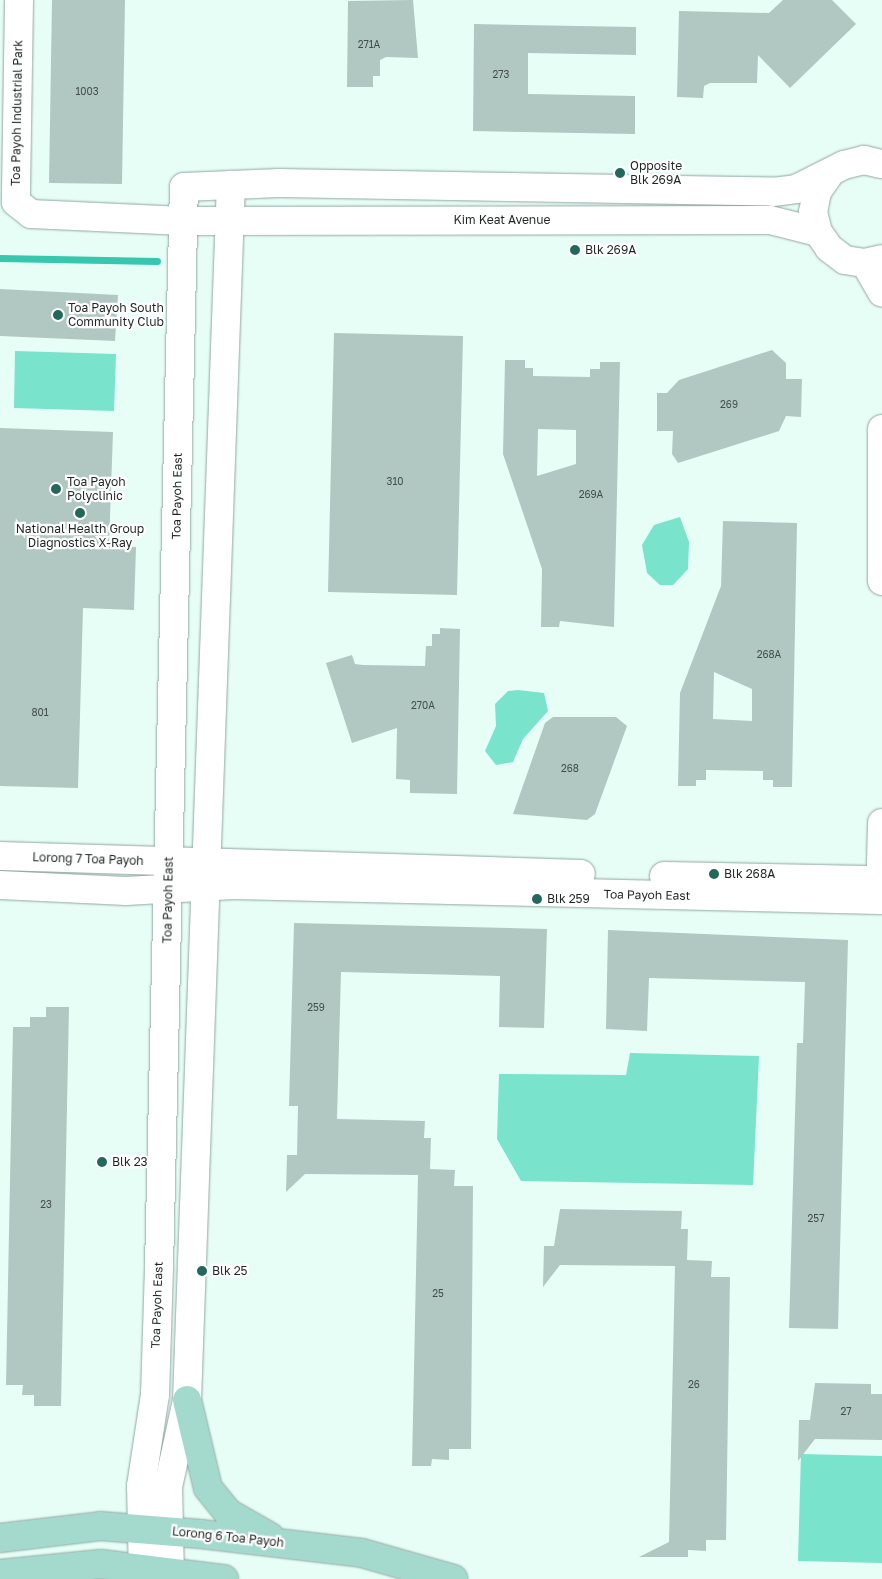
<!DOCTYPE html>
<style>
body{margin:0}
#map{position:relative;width:882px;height:1579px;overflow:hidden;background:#e7fef7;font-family:"Golos Text",sans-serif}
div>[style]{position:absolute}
.green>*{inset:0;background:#79e3cc}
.stream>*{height:7px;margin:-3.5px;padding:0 3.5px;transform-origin:3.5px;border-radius:3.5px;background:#36c7ae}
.building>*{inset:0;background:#b1c7c1}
.roads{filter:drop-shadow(0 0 1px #92a7a2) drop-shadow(0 0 1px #92a7a2)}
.minor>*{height:28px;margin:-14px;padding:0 14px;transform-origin:14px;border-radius:14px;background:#fff}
.major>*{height:28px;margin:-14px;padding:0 14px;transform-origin:14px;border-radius:14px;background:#a4d9cd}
.dots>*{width:14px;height:14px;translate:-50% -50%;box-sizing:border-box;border:2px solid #fff;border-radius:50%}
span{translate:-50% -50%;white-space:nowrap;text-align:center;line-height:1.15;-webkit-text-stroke:4.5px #fff;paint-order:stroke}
.number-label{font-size:10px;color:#444f4c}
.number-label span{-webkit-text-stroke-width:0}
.street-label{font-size:12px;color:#1f2725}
.poi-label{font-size:12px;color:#1f2725}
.left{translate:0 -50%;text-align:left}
</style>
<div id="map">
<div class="green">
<div style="clip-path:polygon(15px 351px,116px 354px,114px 411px,14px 408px)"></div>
<div style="clip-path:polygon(680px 517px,689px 542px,688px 569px,673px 585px,660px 585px,647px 573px,642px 545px,654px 525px)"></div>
<div style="clip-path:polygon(518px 690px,544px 693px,548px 711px,523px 739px,513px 762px,496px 765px,485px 751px,496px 726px,495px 704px,508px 691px)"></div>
<div style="clip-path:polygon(630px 1053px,759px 1056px,753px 1185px,521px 1181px,497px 1139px,499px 1074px,626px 1075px)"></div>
<div style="clip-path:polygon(801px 1454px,882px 1456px,882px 1563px,798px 1561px)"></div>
</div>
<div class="stream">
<div style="left:0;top:258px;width:157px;rotate:1.1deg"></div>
</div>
<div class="building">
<div style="clip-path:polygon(52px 0,125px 0,122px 184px,49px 183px)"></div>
<div style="clip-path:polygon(413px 0,418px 58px,386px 57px,380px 60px,380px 76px,373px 76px,373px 87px,347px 87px,348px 1px)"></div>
<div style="clip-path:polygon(783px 0,832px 0,856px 24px,790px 88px,758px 55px,757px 83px,710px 83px,704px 86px,703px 98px,677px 97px,679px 11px,769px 13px)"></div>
<div style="clip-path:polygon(474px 24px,636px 27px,636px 55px,528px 53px,528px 94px,635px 96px,635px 134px,473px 131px)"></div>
<div style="clip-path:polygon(0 289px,118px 295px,115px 341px,0 336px)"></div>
<div style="clip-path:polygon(334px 333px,463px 336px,457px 595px,328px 592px)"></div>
<div style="clip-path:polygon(772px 350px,786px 363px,786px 379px,802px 379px,801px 417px,786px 416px,779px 431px,678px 463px,672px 454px,673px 431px,657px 431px,657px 393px,667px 393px,679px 380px)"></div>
<div style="clip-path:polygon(evenodd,505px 360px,525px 360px,525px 368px,533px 368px,533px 376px,590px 377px,590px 369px,600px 369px,600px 362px,620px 362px,614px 627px,560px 621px,559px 627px,541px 627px,542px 569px,503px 454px,505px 360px,538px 429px,576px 430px,576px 464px,537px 476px,538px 429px)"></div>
<div style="clip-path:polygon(0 428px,113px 432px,109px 546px,136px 547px,134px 610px,83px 608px,78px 788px,0 786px)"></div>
<div style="clip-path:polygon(evenodd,723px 521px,797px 523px,792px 787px,773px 787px,773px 780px,763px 780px,763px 771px,706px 770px,706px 780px,696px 780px,696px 786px,678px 786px,680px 693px,721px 586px,723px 521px,714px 672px,752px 689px,752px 721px,713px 719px,714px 672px)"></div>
<div style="clip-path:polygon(440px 628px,460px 629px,457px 794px,410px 793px,410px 780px,396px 779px,397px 728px,352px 743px,326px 663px,352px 655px,355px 664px,363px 665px,425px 666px,426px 646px,432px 646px,432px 634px,440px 634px)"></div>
<div style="clip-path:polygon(553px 717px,616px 717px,627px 726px,595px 814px,587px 820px,513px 814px,545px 723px)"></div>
<div style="clip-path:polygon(294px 923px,547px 929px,544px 1028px,499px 1027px,500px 976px,341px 972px,337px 1119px,425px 1121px,424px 1138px,431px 1138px,430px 1169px,455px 1170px,454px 1186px,473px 1186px,471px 1449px,449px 1449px,449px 1460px,432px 1459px,431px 1466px,412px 1466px,418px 1175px,305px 1174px,286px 1192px,287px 1155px,297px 1155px,298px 1106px,289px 1106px)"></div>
<div style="clip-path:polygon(608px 930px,848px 940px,838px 1329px,789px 1328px,797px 1043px,803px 1043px,805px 982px,649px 978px,647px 1031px,606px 1029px)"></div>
<div style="clip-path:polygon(46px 1007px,69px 1007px,61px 1406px,34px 1406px,34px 1395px,22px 1395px,23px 1385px,6px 1385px,13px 1027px,30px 1027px,30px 1017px,46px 1017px)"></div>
<div style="clip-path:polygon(560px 1209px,682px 1211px,681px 1229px,688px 1229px,687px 1260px,712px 1261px,711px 1277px,730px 1277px,726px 1540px,706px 1540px,706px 1551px,688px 1550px,688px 1557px,639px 1557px,669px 1542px,675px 1266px,560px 1265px,543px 1287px,544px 1246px,554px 1246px)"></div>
<div style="clip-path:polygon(815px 1383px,871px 1384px,871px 1394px,882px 1394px,882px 1440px,815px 1439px,798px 1461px,799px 1420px,810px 1420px)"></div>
</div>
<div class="roads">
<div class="minor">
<div style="left:19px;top:0;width:202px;rotate:90.9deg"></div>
<div style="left:16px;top:202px;width:19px;rotate:39deg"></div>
<div style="left:31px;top:214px;width:153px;rotate:2.6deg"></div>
<div style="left:184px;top:221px;width:586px;rotate:-0.1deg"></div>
<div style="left:770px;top:220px;width:49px;rotate:14deg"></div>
<div style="left:828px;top:176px;width:19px;rotate:125deg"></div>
<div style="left:817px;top:192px;width:20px;rotate:101deg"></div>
<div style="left:813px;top:212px;width:21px;rotate:76deg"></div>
<div style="left:818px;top:232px;width:19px;rotate:55deg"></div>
<div style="left:829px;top:248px;width:20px;rotate:37deg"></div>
<div style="left:845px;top:260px;width:20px;rotate:9deg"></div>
<div style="left:865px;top:263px;width:17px;rotate:-13deg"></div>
<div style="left:865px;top:263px;width:34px;rotate:60deg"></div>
<div style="left:882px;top:429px;width:152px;rotate:90deg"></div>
<div style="left:0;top:856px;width:581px;rotate:1.77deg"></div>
<div style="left:664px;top:876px;width:216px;rotate:1.1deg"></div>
<div style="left:0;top:885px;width:126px;rotate:2.7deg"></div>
<div style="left:126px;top:891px;width:108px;rotate:-3.2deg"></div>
<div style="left:234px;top:885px;width:646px;rotate:1.33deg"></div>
<div style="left:880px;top:900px;width:77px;rotate:-88.5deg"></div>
<div style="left:143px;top:1579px;width:93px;rotate:-91.2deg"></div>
<div style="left:141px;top:1486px;width:92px;rotate:-81.3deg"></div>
<div style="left:155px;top:1395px;width:127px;rotate:-88.2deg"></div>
<div style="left:159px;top:1268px;width:1081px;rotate:-88.68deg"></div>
<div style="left:184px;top:187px;width:95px;rotate:-2.4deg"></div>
<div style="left:279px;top:183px;width:494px;rotate:1deg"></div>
<div style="left:773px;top:192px;width:23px;rotate:-7deg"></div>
<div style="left:796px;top:189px;width:54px;rotate:-26.6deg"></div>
<div style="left:844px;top:165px;width:21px;rotate:-14deg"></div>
<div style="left:864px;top:160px;width:18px;rotate:13deg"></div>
<div style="left:170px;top:1579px;width:92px;rotate:-91.2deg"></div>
<div style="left:168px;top:1487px;width:89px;rotate:-77.7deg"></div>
<div style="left:187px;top:1400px;width:1216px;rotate:-87.93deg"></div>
</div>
<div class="major">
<div style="left:187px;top:1400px;width:90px;rotate:76.6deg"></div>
<div style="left:208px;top:1488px;width:32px;rotate:51deg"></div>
<div style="left:228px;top:1513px;width:48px;rotate:29.7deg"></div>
<div style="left:0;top:1538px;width:101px;rotate:-6.8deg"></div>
<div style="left:100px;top:1526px;width:101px;rotate:4.5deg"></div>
<div style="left:201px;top:1534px;width:162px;rotate:6.7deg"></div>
<div style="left:362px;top:1553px;width:95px;rotate:15.9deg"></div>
<div style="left:0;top:1574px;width:101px;rotate:-5.7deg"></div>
<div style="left:101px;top:1564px;width:124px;rotate:7deg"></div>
</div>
</div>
<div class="dots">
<div style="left:620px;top:173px;background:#23685b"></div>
<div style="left:575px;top:250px;background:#23685b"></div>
<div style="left:58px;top:315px;background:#23685b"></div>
<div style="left:56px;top:489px;background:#23685b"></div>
<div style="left:80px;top:513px;background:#23685b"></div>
<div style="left:714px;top:874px;background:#23685b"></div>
<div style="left:537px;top:899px;background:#23685b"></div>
<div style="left:102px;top:1162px;background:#23685b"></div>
<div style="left:202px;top:1271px;background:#23685b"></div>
</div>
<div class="number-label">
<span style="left:369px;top:45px">271A</span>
<span style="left:501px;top:75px">273</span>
<span style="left:87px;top:92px">1003</span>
<span style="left:729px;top:405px">269</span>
<span style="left:395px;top:482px">310</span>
<span style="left:591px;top:495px">269A</span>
<span style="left:769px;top:655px">268A</span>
<span style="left:423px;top:706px">270A</span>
<span style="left:40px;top:713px">801</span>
<span style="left:570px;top:769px">268</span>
<span style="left:316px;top:1008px">259</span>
<span style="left:46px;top:1205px">23</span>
<span style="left:816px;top:1219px">257</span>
<span style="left:438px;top:1294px">25</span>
<span style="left:694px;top:1385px">26</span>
<span style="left:846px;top:1412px">27</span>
</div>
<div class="street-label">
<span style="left:17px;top:113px;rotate:-89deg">Toa Payoh Industrial Park</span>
<span style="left:502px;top:220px">Kim Keat Avenue</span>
<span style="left:177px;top:496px;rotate:-89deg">Toa Payoh East</span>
<span style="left:88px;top:859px;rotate:2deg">Lorong 7 Toa Payoh</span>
<span style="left:647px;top:895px;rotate:1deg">Toa Payoh East</span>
<span style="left:168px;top:900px;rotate:-89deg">Toa Payoh East</span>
<span style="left:157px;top:1305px;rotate:-88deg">Toa Payoh East</span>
<span style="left:228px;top:1537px;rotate:6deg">Lorong 6 Toa Payoh</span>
</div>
<div class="poi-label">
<span class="left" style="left:630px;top:173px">Opposite<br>Blk 269A</span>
<span class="left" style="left:585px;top:250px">Blk 269A</span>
<span class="left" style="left:68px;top:315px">Toa Payoh South<br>Community Club</span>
<span class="left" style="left:67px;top:489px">Toa Payoh<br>Polyclinic</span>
<span style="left:80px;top:536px">National Health Group<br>Diagnostics X-Ray</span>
<span class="left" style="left:724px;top:874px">Blk 268A</span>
<span class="left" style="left:547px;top:899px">Blk 259</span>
<span class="left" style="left:112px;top:1162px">Blk 23</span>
<span class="left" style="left:212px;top:1271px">Blk 25</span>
</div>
</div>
